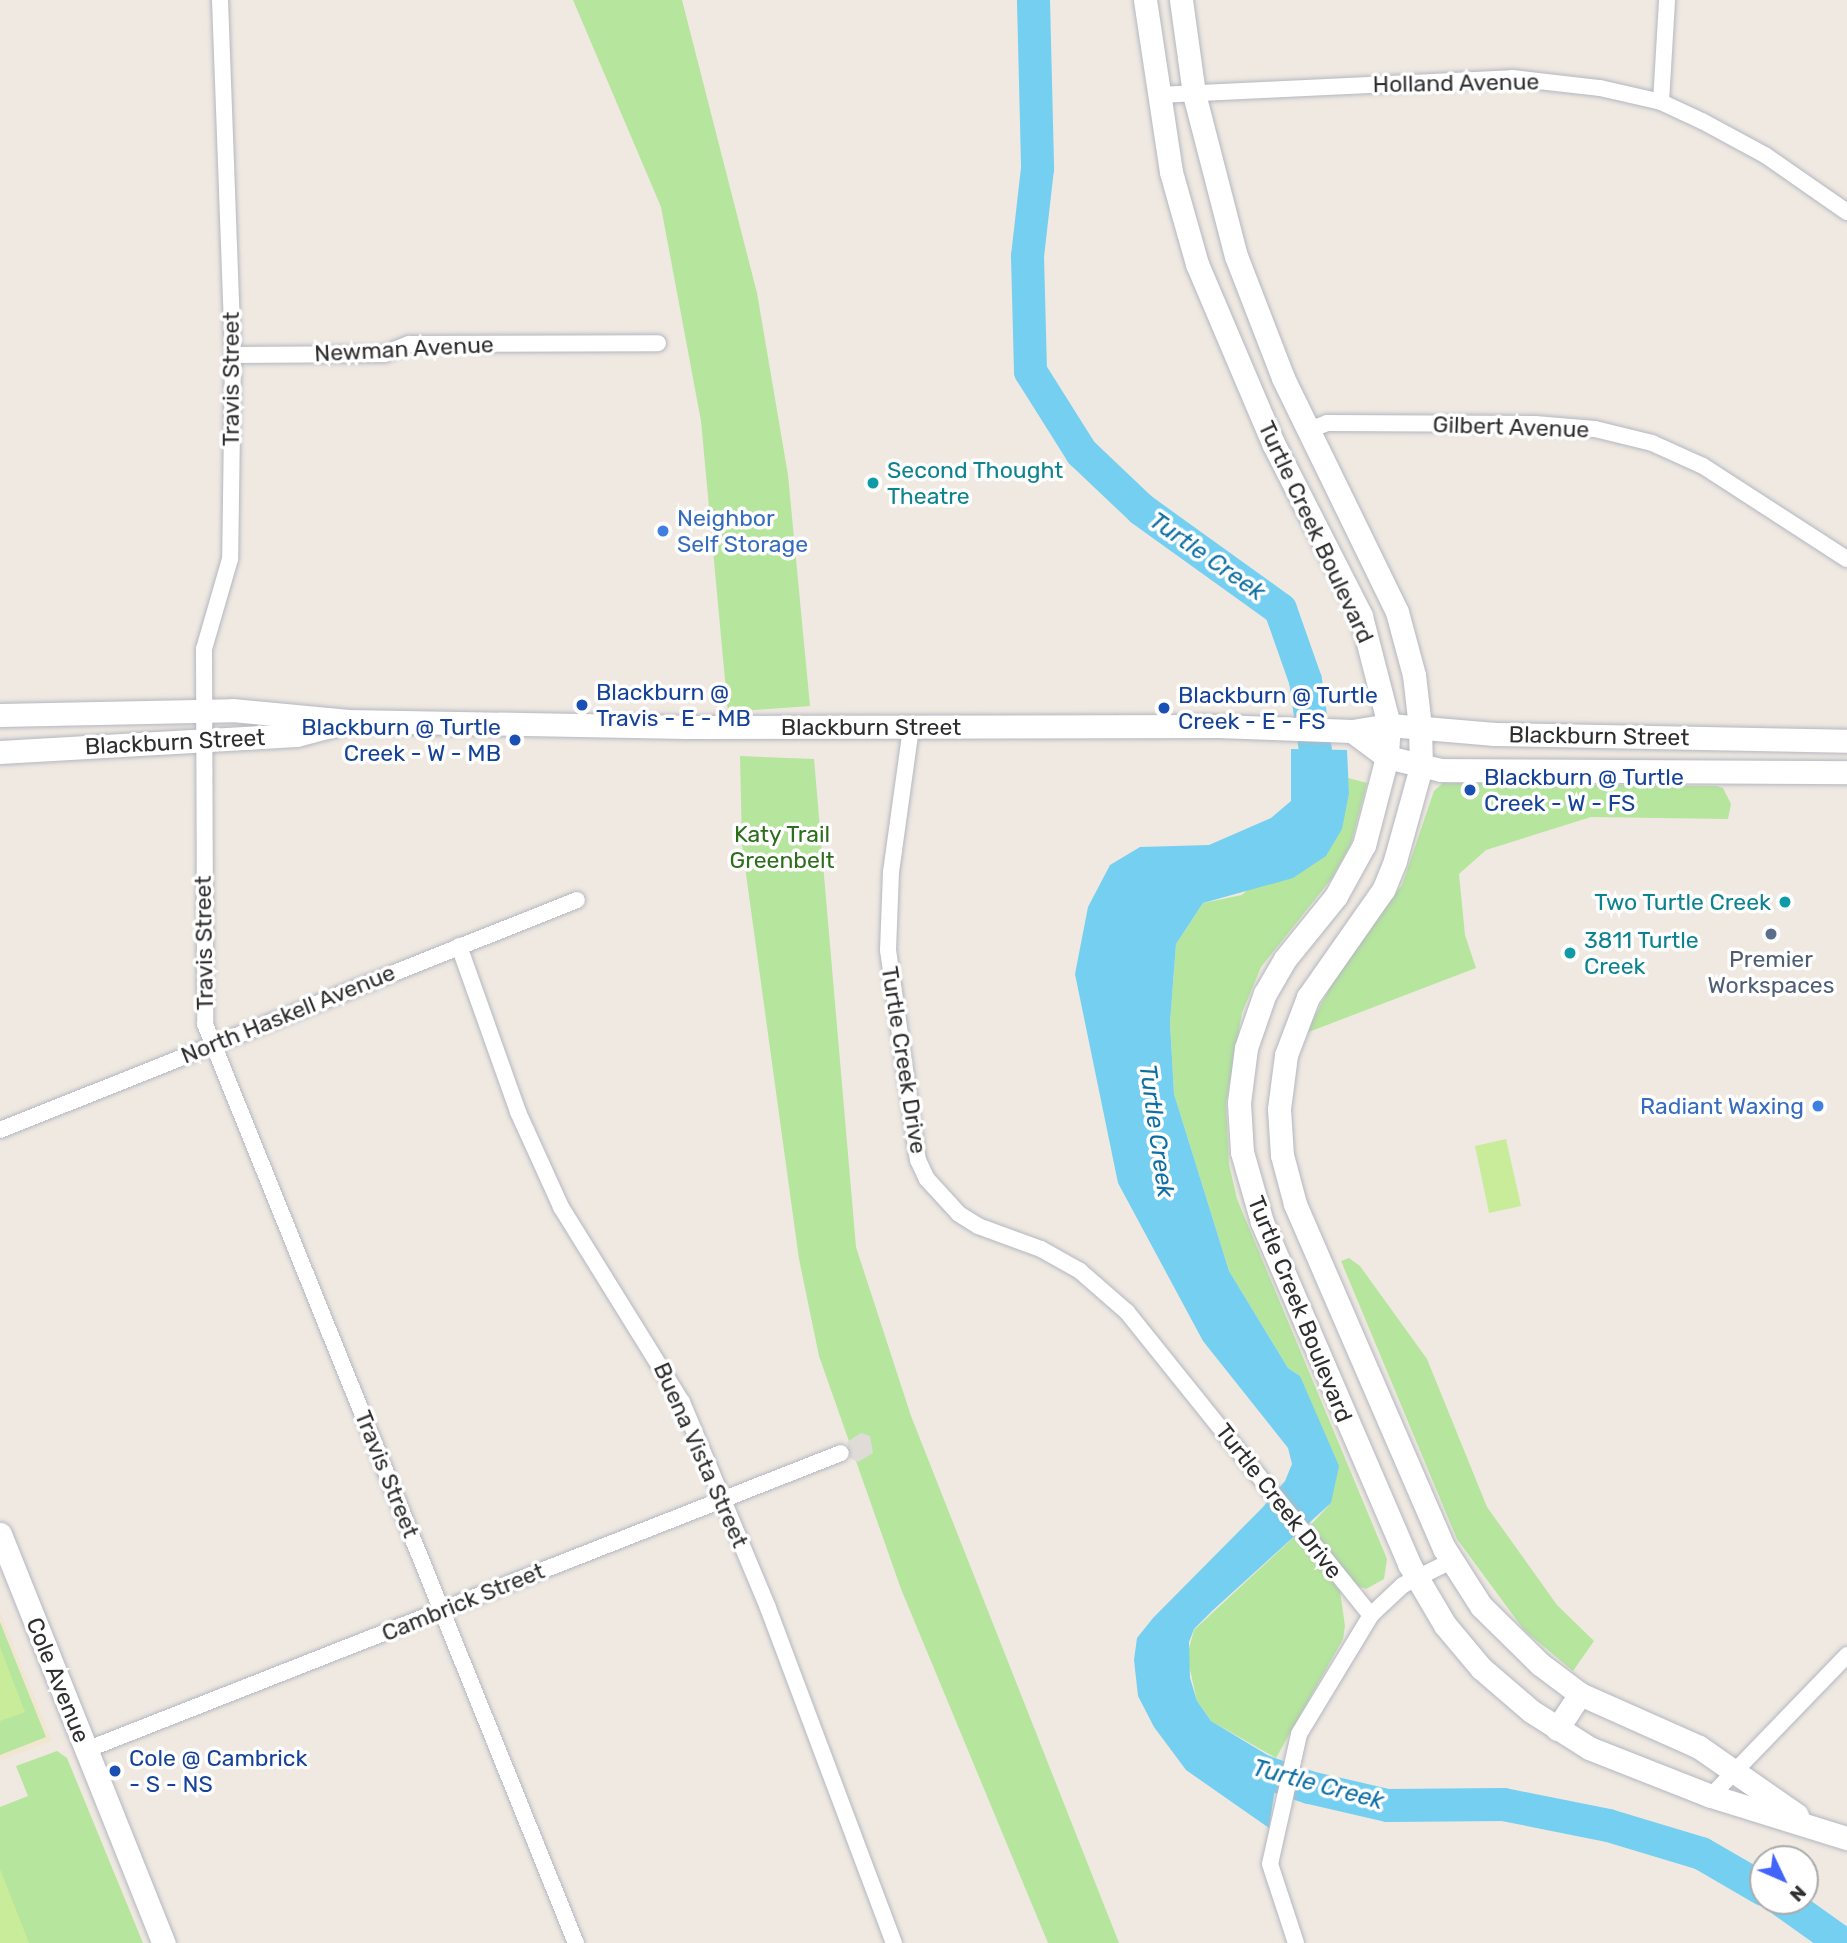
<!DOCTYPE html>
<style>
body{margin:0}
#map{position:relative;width:1847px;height:1943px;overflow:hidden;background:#efe9e1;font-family:Rubik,sans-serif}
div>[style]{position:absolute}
.education>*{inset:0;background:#f0e6d1}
.green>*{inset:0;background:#b6e59e}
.pitch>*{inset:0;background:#c9ec9a}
.plaza>*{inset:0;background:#dfdcd8}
.water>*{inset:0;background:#75cff0}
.river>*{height:33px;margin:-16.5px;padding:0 16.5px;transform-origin:16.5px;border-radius:16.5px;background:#75cff0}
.roads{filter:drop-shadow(0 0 2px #b4b7c1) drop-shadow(0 0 2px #b4b7c1)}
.street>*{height:16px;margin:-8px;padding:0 8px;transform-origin:8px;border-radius:8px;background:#fff}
.secondary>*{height:23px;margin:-11.5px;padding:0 11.5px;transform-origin:11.5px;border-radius:11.5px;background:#fff}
.dots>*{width:19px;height:19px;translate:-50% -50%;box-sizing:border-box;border:4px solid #fff;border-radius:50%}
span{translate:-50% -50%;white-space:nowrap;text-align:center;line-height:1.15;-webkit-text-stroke:7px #fff;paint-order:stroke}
.street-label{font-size:23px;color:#2e2e2e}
.culture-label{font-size:23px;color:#0d838f}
.left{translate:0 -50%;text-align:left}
.right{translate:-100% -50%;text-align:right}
.shop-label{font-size:23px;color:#366cbe}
.transit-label{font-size:23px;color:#164399}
.park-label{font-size:23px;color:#2c6e1b}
.service-label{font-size:23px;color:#4e5e75}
.water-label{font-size:24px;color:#0d6fa3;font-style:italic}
.north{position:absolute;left:1749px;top:1845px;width:70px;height:70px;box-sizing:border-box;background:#fff;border:2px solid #ababab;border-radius:50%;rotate:134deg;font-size:19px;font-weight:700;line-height:28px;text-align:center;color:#2e2e2e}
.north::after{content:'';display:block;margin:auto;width:24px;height:32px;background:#4264fb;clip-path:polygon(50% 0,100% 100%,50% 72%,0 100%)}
</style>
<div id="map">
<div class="education">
<div style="clip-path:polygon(0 1612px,52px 1741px,0 1761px)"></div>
</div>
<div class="green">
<div style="clip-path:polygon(573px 0,682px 0,757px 293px,788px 475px,810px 706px,728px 712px,701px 421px,661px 207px)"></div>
<div style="clip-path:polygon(740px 756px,814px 759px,856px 1247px,911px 1416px,1119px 1943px,1048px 1943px,901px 1589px,819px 1356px,799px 1259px,742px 845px)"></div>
<div style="clip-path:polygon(1348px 778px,1367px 783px,1351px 844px,1332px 878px,1261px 967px,1242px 1013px,1226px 1103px,1229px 1164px,1237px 1199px,1387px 1559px,1384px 1579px,1366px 1589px,1353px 1584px,1308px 1528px,1331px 1503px,1300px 1376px,1288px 1368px,1229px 1271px,1174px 1094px,1170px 1023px,1176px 944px,1203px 903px,1242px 895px,1349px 793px)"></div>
<div style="clip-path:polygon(1443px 783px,1717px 786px,1723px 788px,1731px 804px,1728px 819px,1591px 817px,1486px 850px,1459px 874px,1465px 935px,1476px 968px,1306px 1033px,1336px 976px,1402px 885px,1434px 791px)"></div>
<div style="clip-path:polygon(1349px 1258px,1360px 1266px,1427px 1359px,1487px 1507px,1557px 1605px,1594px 1641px,1573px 1671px,1524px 1630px,1457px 1539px,1341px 1261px)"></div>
<div style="clip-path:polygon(1295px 1536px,1340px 1591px,1345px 1626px,1343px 1639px,1276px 1758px,1211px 1721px,1197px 1701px,1187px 1656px,1194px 1630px)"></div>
<div style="clip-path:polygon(0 1622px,46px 1737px,0 1755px)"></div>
<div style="clip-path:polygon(57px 1751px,67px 1758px,143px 1943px,0 1943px,0 1807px,28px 1796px,16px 1766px)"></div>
</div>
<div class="pitch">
<div style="clip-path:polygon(1506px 1139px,1521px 1206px,1489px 1213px,1475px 1146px)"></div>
<div style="clip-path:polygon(0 1647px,25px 1712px,0 1721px)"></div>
<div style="clip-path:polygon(0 1869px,29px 1943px,0 1943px)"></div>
</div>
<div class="plaza">
<div style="clip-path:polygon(861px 1433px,870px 1436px,873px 1453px,858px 1462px,850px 1458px,847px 1442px)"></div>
</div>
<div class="water">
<div style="clip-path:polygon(1291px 749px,1347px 750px,1349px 793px,1342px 829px,1326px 856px,1293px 878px,1203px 903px,1176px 944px,1170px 1023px,1174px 1094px,1229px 1271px,1288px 1368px,1300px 1376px,1339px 1466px,1331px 1503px,1212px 1611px,1194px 1629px,1189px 1642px,1190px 1678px,1197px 1701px,1211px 1721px,1279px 1762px,1269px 1828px,1186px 1770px,1154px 1727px,1138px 1696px,1134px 1660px,1137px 1638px,1153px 1618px,1263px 1507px,1285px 1481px,1292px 1464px,1288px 1448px,1203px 1341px,1118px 1183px,1075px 974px,1088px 907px,1110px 865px,1140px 847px,1209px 845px,1271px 818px,1291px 801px)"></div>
</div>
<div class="river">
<div style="left:1033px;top:0;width:168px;rotate:88.6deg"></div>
<div style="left:1037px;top:168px;width:89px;rotate:96.5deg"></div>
<div style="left:1027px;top:256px;width:115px;rotate:88.5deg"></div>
<div style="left:1030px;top:371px;width:96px;rotate:57.8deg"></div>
<div style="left:1081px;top:452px;width:83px;rotate:43.5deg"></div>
<div style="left:1141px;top:509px;width:171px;rotate:35.7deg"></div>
<div style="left:1280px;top:609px;width:75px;rotate:70.6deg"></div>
<div style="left:1305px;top:680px;width:85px;rotate:81.9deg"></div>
<div style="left:1317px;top:764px;width:30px;rotate:99deg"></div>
<div style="left:1235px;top:1761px;width:78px;rotate:19.4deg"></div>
<div style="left:1309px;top:1787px;width:80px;rotate:13deg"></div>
<div style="left:1387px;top:1805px;width:116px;rotate:-0.5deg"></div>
<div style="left:1503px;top:1804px;width:107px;rotate:11.3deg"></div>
<div style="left:1608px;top:1825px;width:97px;rotate:16.8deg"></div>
<div style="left:1701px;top:1853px;width:72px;rotate:30.1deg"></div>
<div style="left:1783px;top:1901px;width:72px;rotate:35.4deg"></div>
</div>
<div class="roads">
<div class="street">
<div style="left:220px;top:0;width:355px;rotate:87.9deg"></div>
<div style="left:233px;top:355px;width:204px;rotate:90.8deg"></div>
<div style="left:230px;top:559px;width:94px;rotate:106.1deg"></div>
<div style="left:204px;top:649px;width:375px;rotate:89.8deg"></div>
<div style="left:205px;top:1024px;width:991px;rotate:68.02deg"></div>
<div style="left:1158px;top:95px;width:354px;rotate:-2.7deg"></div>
<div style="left:1512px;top:78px;width:89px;rotate:6.5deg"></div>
<div style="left:1600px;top:88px;width:63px;rotate:12.9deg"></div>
<div style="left:1661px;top:102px;width:45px;rotate:24.9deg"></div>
<div style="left:1702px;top:121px;width:72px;rotate:28.4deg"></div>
<div style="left:1765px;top:155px;width:100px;rotate:34.8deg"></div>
<div style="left:1661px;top:102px;width:102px;rotate:-86.6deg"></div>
<div style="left:233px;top:355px;width:151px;rotate:-0.4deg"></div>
<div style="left:384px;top:354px;width:27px;rotate:-22deg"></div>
<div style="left:409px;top:344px;width:249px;rotate:-0.2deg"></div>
<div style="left:1309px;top:430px;width:19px;rotate:-21deg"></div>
<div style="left:1327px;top:423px;width:208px;rotate:0.3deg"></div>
<div style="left:1535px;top:424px;width:60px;rotate:4.8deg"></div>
<div style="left:1595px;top:429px;width:59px;rotate:13.8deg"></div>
<div style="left:1652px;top:443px;width:56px;rotate:24.3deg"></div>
<div style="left:1703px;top:466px;width:171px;rotate:32.9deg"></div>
<div style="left:911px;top:728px;width:145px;rotate:97.9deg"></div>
<div style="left:891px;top:872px;width:78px;rotate:92.2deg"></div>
<div style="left:888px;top:950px;width:212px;rotate:81.9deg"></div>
<div style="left:918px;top:1160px;width:21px;rotate:65deg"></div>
<div style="left:927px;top:1179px;width:47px;rotate:47.6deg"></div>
<div style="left:959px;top:1214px;width:22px;rotate:32deg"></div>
<div style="left:978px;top:1226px;width:67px;rotate:20.1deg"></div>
<div style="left:1041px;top:1249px;width:45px;rotate:29.4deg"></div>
<div style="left:1080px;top:1271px;width:62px;rotate:41.1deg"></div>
<div style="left:1127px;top:1312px;width:389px;rotate:51.2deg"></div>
<div style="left:459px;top:946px;width:176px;rotate:70.4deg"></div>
<div style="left:518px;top:1112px;width:104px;rotate:65.6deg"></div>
<div style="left:561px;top:1207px;width:229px;rotate:58.2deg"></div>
<div style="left:682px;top:1402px;width:223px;rotate:67.3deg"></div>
<div style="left:768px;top:1608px;width:358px;rotate:69.4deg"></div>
<div style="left:0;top:1130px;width:621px;rotate:-21.73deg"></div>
<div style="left:86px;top:1750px;width:811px;rotate:-21.47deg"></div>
<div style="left:1711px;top:1796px;width:196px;rotate:-46deg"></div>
<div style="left:1296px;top:1943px;width:83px;rotate:-108.2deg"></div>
<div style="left:1270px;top:1864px;width:133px;rotate:-77.4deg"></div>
<div style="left:1299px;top:1734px;width:139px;rotate:-58.8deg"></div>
<div style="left:1371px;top:1615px;width:44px;rotate:-43.2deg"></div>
<div style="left:1403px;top:1585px;width:54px;rotate:-26.6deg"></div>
</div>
<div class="secondary">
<div style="left:1145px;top:0;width:174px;rotate:81.4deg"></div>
<div style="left:1171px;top:172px;width:96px;rotate:74.2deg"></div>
<div style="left:1197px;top:264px;width:197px;rotate:67deg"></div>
<div style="left:1274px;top:445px;width:192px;rotate:63deg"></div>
<div style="left:1361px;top:616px;width:113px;rotate:75.6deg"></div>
<div style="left:1389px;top:725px;width:32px;rotate:94deg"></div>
<div style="left:1387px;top:757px;width:91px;rotate:104.6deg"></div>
<div style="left:1364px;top:845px;width:58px;rotate:118.8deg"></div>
<div style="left:1336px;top:896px;width:81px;rotate:129deg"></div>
<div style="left:1285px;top:959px;width:39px;rotate:120deg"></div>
<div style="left:1265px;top:993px;width:58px;rotate:109.1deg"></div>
<div style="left:1246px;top:1048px;width:55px;rotate:97.3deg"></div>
<div style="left:1239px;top:1103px;width:49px;rotate:86.5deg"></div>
<div style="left:1242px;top:1152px;width:73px;rotate:74.1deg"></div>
<div style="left:1262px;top:1222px;width:372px;rotate:66.7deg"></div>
<div style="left:1409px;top:1564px;width:71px;rotate:59.5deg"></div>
<div style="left:1445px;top:1625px;width:56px;rotate:50.1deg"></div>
<div style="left:1481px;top:1668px;width:66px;rotate:40.7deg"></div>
<div style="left:1531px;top:1711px;width:69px;rotate:32.5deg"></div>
<div style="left:1589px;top:1748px;width:131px;rotate:21.5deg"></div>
<div style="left:1711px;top:1796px;width:142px;rotate:17.2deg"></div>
<div style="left:1181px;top:0;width:95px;rotate:82.1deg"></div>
<div style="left:1194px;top:94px;width:167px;rotate:75.5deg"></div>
<div style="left:1236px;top:256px;width:131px;rotate:68.9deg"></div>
<div style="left:1283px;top:378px;width:260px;rotate:64deg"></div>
<div style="left:1397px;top:612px;width:65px;rotate:74.9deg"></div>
<div style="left:1414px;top:675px;width:52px;rotate:83.4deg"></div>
<div style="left:1420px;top:727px;width:40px;rotate:88.6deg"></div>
<div style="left:1421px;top:767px;width:98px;rotate:105.5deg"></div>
<div style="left:1395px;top:861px;width:31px;rotate:112deg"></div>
<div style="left:1383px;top:890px;width:131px;rotate:125deg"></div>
<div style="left:1308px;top:997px;width:62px;rotate:110.8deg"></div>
<div style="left:1286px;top:1055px;width:54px;rotate:97.4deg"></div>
<div style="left:1279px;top:1109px;width:46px;rotate:86.3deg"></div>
<div style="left:1282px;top:1155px;width:51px;rotate:75.1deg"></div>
<div style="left:1295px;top:1204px;width:375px;rotate:66.6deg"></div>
<div style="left:1444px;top:1548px;width:69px;rotate:57.5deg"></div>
<div style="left:1481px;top:1606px;width:83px;rotate:44.5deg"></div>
<div style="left:1540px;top:1664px;width:50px;rotate:36.9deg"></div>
<div style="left:1580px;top:1694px;width:130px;rotate:24deg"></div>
<div style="left:1699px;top:1747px;width:119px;rotate:34.8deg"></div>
<div style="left:0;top:715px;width:232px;rotate:-1.2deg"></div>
<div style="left:232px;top:710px;width:117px;rotate:5.4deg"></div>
<div style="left:348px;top:721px;width:339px;rotate:1deg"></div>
<div style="left:687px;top:727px;width:532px;rotate:-0.11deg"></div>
<div style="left:1219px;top:726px;width:133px;rotate:2.2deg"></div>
<div style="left:1352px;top:731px;width:37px;rotate:-9deg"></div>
<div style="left:1389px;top:725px;width:106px;rotate:4.9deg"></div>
<div style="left:1495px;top:734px;width:352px;rotate:1.1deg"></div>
<div style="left:1352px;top:731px;width:44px;rotate:36.6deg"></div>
<div style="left:1387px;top:757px;width:56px;rotate:13.5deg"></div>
<div style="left:1441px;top:770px;width:406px;rotate:0.3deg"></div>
<div style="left:0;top:752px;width:297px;rotate:-3.3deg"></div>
<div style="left:297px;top:735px;width:47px;rotate:-14.9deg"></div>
<div style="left:0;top:1534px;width:441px;rotate:68.2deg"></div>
<div style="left:1557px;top:1729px;width:42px;rotate:-56.7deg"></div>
</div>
</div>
<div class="dots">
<div style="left:873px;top:483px;background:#0f9aa8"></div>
<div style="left:663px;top:531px;background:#3f7fe0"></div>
<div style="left:582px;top:705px;background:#1a4fb4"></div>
<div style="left:1164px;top:708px;background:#1a4fb4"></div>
<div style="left:515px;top:740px;background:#1a4fb4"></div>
<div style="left:1470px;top:790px;background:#1a4fb4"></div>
<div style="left:1785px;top:902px;background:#0f9aa8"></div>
<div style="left:1771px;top:934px;background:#5c6f8a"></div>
<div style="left:1570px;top:953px;background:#0f9aa8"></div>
<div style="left:1818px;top:1106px;background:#3f7fe0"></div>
<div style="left:115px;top:1771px;background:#1a4fb4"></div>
</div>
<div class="street-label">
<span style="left:1456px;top:83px;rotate:-1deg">Holland Avenue</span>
<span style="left:404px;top:349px;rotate:-3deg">Newman Avenue</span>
<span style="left:231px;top:379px;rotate:-90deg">Travis Street</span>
<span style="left:1511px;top:427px;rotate:2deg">Gilbert Avenue</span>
<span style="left:1316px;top:532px;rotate:65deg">Turtle Creek Boulevard</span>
<span style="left:871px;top:727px">Blackburn Street</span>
<span style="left:1599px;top:736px;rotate:1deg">Blackburn Street</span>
<span style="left:175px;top:742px;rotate:-3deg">Blackburn Street</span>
<span style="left:204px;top:943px;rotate:-91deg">Travis Street</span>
<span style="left:288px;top:1014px;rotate:-22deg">North Haskell Avenue</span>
<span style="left:904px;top:1060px;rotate:81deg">Turtle Creek Drive</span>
<span style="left:1300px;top:1309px;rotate:68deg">Turtle Creek Boulevard</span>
<span style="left:701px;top:1455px;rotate:66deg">Buena Vista Street</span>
<span style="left:387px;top:1474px;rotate:68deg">Travis Street</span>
<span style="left:1279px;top:1501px;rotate:52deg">Turtle Creek Drive</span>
<span style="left:463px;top:1602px;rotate:-22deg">Cambrick Street</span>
<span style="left:58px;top:1680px;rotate:68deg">Cole Avenue</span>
</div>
<div class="culture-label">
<span class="left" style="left:887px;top:483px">Second Thought<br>Theatre</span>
<span class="right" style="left:1771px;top:902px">Two Turtle Creek</span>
<span class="left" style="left:1584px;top:953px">3811 Turtle<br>Creek</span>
</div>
<div class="shop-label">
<span class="left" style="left:677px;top:531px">Neighbor<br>Self Storage</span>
<span class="right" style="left:1804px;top:1106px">Radiant Waxing</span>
</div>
<div class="transit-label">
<span class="left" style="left:596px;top:705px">Blackburn @<br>Travis - E - MB</span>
<span class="left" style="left:1178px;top:708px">Blackburn @ Turtle<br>Creek - E - FS</span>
<span class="right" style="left:501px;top:740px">Blackburn @ Turtle<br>Creek - W - MB</span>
<span class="left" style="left:1484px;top:790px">Blackburn @ Turtle<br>Creek - W - FS</span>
<span class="left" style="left:129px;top:1771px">Cole @ Cambrick<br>- S - NS</span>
</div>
<div class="park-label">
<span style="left:782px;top:847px">Katy Trail<br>Greenbelt</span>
</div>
<div class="service-label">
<span style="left:1771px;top:972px">Premier<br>Workspaces</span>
</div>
<div class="water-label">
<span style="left:1207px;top:557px;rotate:35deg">Turtle Creek</span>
<span style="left:1156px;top:1131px;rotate:82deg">Turtle Creek</span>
<span style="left:1318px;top:1785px;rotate:15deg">Turtle Creek</span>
</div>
<div class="north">N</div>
</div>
